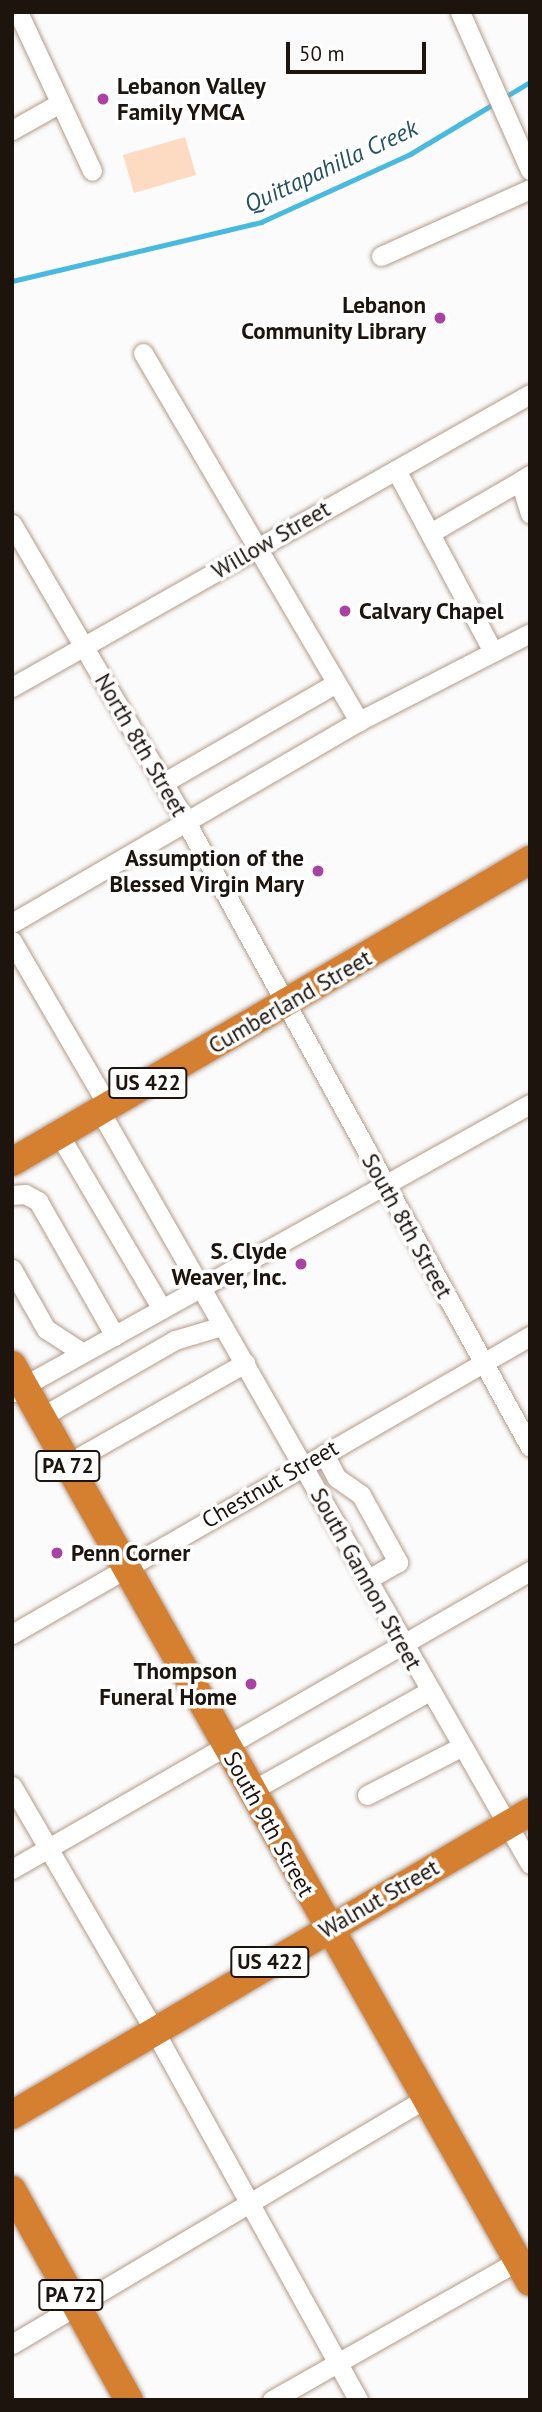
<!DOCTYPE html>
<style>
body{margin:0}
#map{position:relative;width:542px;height:2412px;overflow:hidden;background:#fbfbfb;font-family:"PT Sans",sans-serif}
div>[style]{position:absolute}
.green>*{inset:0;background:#fddbc3}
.stream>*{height:5px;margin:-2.5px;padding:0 2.5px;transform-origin:2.5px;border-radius:2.5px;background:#48b9df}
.roads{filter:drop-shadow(0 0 2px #b39a88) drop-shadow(0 0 2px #b39a88)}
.minor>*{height:19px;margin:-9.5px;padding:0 9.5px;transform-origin:9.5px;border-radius:9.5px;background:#fff}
.highway>*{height:28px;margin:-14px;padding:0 14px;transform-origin:14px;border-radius:14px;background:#d57f30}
.dots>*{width:19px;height:19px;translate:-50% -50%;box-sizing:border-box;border:4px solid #fff;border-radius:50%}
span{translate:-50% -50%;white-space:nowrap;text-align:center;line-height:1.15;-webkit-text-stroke:7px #fff;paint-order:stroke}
.shield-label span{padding:2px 5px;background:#fff;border:2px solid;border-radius:5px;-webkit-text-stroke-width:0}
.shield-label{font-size:21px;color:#1d140d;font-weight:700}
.poi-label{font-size:23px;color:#1d140d;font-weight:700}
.left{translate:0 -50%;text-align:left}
.right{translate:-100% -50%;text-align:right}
.street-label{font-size:23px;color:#1d140d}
.water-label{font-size:24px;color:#235263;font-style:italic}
.frame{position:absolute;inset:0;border:14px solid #1d140d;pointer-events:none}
.scale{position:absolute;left:286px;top:42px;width:140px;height:32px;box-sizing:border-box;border:4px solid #1d140d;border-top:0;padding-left:9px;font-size:21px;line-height:24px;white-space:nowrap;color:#1d140d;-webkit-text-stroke:5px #fff;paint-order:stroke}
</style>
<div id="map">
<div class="green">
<div style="clip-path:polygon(185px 137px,196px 175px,134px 193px,123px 155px)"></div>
</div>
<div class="stream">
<div style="left:12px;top:281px;width:256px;rotate:-13.3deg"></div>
<div style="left:261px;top:222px;width:164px;rotate:-24.5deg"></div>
<div style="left:410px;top:154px;width:140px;rotate:-31deg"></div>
</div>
<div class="roads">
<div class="minor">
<div style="left:18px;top:12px;width:175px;rotate:65deg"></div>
<div style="left:460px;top:12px;width:173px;rotate:66.1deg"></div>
<div style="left:12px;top:130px;width:55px;rotate:-29.4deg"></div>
<div style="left:381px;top:256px;width:163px;rotate:-24.2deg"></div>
<div style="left:143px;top:353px;width:427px;rotate:59.6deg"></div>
<div style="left:396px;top:470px;width:206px;rotate:61.9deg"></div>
<div style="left:530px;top:475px;width:12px;rotate:149deg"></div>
<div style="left:520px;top:481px;width:34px;rotate:73deg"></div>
<div style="left:12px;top:524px;width:345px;rotate:59.7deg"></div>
<div style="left:186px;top:822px;width:713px;rotate:61.17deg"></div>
<div style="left:432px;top:532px;width:102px;rotate:-30.1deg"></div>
<div style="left:12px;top:687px;width:595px;rotate:-29.49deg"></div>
<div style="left:163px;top:783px;width:200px;rotate:-30deg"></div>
<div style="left:12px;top:923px;width:402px;rotate:-30.2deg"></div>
<div style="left:359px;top:721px;width:192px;rotate:-27.2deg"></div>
<div style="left:12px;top:941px;width:191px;rotate:59.8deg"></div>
<div style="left:100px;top:1111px;width:867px;rotate:60.27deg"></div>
<div style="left:60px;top:1136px;width:201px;rotate:59.5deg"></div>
<div style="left:12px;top:1195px;width:13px;rotate:-4deg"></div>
<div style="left:25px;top:1194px;width:15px;rotate:28deg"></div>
<div style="left:38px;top:1201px;width:155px;rotate:60.3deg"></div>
<div style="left:12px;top:1269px;width:69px;rotate:60.5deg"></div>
<div style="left:46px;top:1329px;width:44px;rotate:33deg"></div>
<div style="left:13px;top:1392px;width:592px;rotate:-29.12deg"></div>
<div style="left:41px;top:1417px;width:155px;rotate:-29.9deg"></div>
<div style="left:175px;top:1340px;width:49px;rotate:-16.6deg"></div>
<div style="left:324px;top:1454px;width:27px;rotate:62deg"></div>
<div style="left:337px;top:1478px;width:29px;rotate:35deg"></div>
<div style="left:361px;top:1495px;width:77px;rotate:61.1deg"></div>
<div style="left:398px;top:1562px;width:36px;rotate:150deg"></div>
<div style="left:67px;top:1464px;width:205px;rotate:-29.6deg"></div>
<div style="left:12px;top:1634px;width:598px;rotate:-29.91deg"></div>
<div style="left:12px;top:1786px;width:282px;rotate:59.8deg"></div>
<div style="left:154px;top:2030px;width:423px;rotate:61.1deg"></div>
<div style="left:251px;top:1791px;width:204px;rotate:-29.3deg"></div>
<div style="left:367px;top:1795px;width:106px;rotate:-27.1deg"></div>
<div style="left:12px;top:1869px;width:598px;rotate:-29.91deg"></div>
<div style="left:12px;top:2344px;width:482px;rotate:-30.7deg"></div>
<div style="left:272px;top:2400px;width:284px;rotate:-29.5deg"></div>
</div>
<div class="highway">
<div style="left:12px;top:1162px;width:600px;rotate:-30.24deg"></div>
<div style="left:12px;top:1365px;width:1053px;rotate:60.54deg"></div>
<div style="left:12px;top:2115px;width:600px;rotate:-30.33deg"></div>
<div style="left:12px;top:2190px;width:240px;rotate:60.9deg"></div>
</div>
</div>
<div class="dots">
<div style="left:103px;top:99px;background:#aa42a6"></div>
<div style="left:440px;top:318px;background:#aa42a6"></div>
<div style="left:345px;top:611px;background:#aa42a6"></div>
<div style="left:318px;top:871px;background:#aa42a6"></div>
<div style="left:301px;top:1264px;background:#aa42a6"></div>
<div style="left:57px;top:1553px;background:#aa42a6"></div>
<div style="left:251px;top:1684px;background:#aa42a6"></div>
</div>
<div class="shield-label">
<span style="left:148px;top:1083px">US 422</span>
<span style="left:68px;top:1466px">PA 72</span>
<span style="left:270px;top:1962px">US 422</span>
<span style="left:71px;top:2295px">PA 72</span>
</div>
<div class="poi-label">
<span class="left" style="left:117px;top:99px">Lebanon Valley<br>Family YMCA</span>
<span class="right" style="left:426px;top:318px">Lebanon<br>Community Library</span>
<span class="left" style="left:359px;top:611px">Calvary Chapel</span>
<span class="right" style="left:304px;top:871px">Assumption of the<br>Blessed Virgin Mary</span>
<span class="right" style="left:287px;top:1264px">S. Clyde<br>Weaver, Inc.</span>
<span class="left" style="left:71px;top:1553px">Penn Corner</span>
<span class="right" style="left:237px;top:1684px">Thompson<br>Funeral Home</span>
</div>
<div class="street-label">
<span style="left:271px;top:540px;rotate:-30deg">Willow Street</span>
<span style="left:141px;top:745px;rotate:60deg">North 8th Street</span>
<span style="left:290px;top:1002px;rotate:-30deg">Cumberland Street</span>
<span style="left:407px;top:1226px;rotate:61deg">South 8th Street</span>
<span style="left:270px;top:1484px;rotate:-30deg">Chestnut Street</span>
<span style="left:366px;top:1579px;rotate:61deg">South Gannon Street</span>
<span style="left:269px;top:1824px;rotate:61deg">South 9th Street</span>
<span style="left:379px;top:1899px;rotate:-30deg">Walnut Street</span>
</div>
<div class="water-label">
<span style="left:331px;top:166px;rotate:-25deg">Quittapahilla Creek</span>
</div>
<div class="frame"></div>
<div class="scale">50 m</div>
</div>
